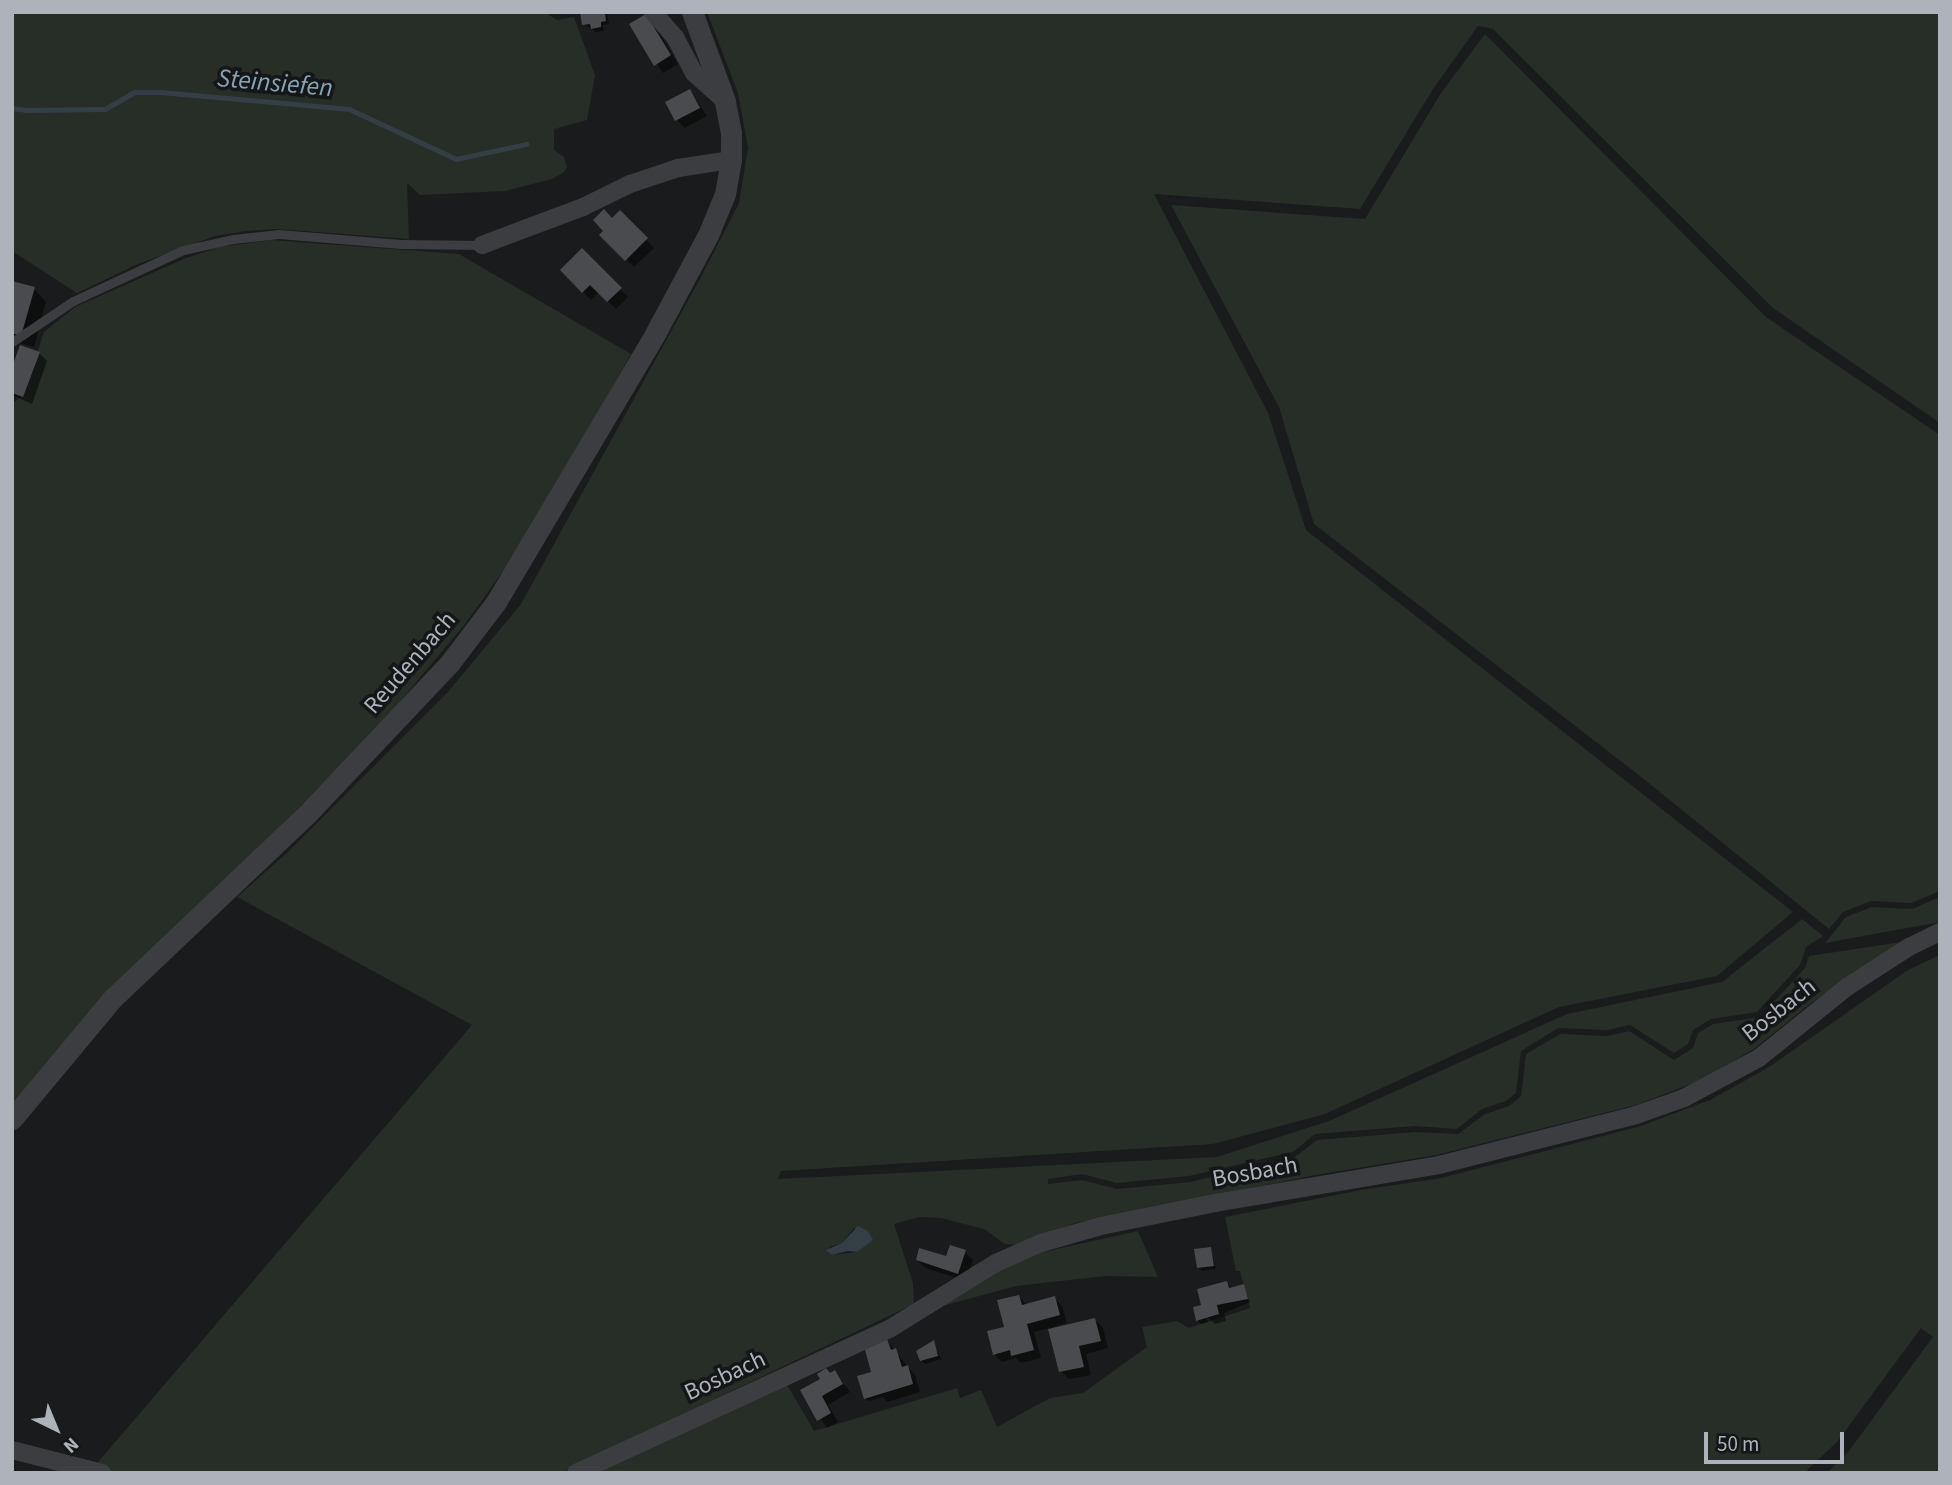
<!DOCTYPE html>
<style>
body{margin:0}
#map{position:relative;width:1952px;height:1485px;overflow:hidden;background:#1a1b1c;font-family:"Source Sans 3",sans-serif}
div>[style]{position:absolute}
.green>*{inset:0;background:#262e27}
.water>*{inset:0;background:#343f45}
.shadow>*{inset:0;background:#0007}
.stream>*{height:5px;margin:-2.5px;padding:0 2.5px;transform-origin:2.5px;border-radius:2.5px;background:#343f45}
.building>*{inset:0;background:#494b4f}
.service>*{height:9px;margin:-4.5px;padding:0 4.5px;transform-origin:4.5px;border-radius:4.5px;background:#3c3d41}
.minor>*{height:18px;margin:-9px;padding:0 9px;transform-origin:9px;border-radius:9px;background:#3c3d41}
.tertiary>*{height:21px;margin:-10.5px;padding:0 10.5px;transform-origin:10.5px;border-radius:10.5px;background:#3c3d41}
span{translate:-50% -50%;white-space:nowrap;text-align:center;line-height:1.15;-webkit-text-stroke:7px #151617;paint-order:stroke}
.street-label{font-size:24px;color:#aeb3bb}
.water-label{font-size:26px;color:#88a4b3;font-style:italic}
.frame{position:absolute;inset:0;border:14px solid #aeb3bb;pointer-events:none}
.north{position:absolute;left:21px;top:1394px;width:70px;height:70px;-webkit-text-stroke:5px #151617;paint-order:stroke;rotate:137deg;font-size:19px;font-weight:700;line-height:28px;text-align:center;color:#aeb3bb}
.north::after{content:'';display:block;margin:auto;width:24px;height:32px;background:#aeb3bb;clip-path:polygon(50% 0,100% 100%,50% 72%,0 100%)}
.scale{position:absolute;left:1704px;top:1432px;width:140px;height:32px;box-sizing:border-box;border:4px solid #aeb3bb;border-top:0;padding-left:9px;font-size:21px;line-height:24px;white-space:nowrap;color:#aeb3bb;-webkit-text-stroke:5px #151617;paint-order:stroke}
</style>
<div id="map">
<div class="green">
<div style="clip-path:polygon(12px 12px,544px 12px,557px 20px,574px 17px,595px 75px,587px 120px,554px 129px,554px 150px,564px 157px,567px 167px,564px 172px,552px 179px,505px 191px,420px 195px,407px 183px,409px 239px,277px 229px,246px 231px,215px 236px,138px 264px,77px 293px,12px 251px)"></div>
<div style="clip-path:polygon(evenodd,707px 12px,1940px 12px,1940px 423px,1773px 308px,1493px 29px,1478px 26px,1433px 89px,1360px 209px,1154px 194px,1268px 413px,1306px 530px,1793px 912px,1717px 976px,1559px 1007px,1325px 1114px,1213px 1144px,781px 1171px,778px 1179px,1217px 1157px,1329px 1121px,1567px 1014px,1722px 982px,1802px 919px,1823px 936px,1806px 947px,1800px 965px,1757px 1012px,1711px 1019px,1693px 1030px,1688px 1044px,1674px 1053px,1630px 1025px,1607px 1030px,1558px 1028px,1521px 1051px,1516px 1093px,1506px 1101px,1482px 1109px,1457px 1129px,1415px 1126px,1315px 1134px,1293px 1152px,1189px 1176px,1117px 1183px,1082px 1174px,1048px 1179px,1048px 1184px,1082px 1180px,1117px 1189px,1190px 1182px,1295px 1157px,1317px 1140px,1415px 1132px,1458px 1134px,1485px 1114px,1509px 1106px,1521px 1096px,1526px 1054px,1560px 1034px,1607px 1036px,1629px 1031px,1674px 1060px,1693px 1048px,1698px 1033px,1713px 1024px,1760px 1017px,1805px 968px,1809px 956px,1902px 942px,1811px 1003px,1754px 1049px,1701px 1080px,1636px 1105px,1436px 1155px,1316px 1175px,1075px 1223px,1020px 1245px,1005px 1244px,984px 1229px,941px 1218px,919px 1217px,894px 1224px,913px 1283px,914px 1304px,560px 1473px,113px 1473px,93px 1468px,472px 1025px,237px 897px,288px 852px,448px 692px,521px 604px,701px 277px,739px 203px,748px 148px,738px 93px,707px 12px,854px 1228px,857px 1252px,832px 1255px,829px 1247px,842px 1243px,854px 1228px)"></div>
<div style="clip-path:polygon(1485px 34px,1766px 317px,1940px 435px,1940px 891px,1911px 903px,1871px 901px,1843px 912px,1829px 929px,1640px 776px,1314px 524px,1279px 407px,1171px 205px,1365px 219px,1441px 93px)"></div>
<div style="clip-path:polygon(271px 240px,459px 254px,631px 354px,533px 529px,465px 624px,387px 717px,12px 1104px,12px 404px,23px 395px,44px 332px,75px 307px,186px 258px,220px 247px)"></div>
<div style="clip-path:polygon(1940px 897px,1940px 922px,1825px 943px,1846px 917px,1872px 907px,1912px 909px)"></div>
<div style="clip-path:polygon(1940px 955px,1940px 1473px,1827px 1473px,1848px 1452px,1933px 1337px,1921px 1328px,1837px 1442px,1804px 1473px,604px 1473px,602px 1469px,785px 1381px,814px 1431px,957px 1388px,960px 1398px,981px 1390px,997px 1427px,1050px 1398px,1083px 1393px,1147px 1347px,1142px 1327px,1177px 1321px,1189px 1328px,1250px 1308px,1240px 1271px,1236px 1271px,1225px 1217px,1361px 1190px,1441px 1178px,1641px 1126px,1710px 1100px,1769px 1067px,1908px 970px)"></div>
<div style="clip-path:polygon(1138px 1231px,1158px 1277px,1105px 1276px,1016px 1286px,935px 1308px,1000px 1269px,1043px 1252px)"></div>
</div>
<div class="water">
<div style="clip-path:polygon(858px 1226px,868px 1231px,873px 1240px,857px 1252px,848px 1251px,832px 1255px,826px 1250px,842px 1243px)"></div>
</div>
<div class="shadow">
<div style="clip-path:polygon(591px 12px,607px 14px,609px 24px,603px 25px,604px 31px,596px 32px,584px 24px)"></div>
<div style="clip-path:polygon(654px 24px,678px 64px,663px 73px,631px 25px)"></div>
<div style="clip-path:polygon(690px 91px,707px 116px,685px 128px,677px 120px)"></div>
<div style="clip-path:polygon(620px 213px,654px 248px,634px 267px,602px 235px)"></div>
<div style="clip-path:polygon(582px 251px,628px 297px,616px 309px,599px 292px,591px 300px,562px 270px)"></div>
<div style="clip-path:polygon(12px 283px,34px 289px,46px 302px,34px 347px,12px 341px)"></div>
<div style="clip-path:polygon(39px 353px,47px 361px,32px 404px,12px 395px,12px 372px)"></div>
<div style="clip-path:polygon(1210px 1248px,1216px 1269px,1202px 1271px,1199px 1267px)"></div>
<div style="clip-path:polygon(965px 1252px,973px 1260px,966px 1281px,926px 1268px,917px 1260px,947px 1258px)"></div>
<div style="clip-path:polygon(1227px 1283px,1233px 1289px,1243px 1286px,1250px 1302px,1224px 1313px,1226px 1321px,1215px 1324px,1206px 1316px,1208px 1322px,1201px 1324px,1198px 1320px,1201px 1307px)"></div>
<div style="clip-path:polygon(1019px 1297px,1027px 1305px,1054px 1298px,1062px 1306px,1067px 1323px,1053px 1327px,1054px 1330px,1095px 1320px,1103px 1328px,1108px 1348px,1086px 1354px,1091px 1375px,1069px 1379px,1061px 1371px,1050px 1328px,1034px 1332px,1041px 1358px,1021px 1363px,1016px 1358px,1002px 1362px,994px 1354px)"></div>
<div style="clip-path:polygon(887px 1341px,915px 1375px,920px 1392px,887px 1402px,883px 1397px,869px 1401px,865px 1398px)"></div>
<div style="clip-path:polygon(933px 1342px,941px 1359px,925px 1364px,921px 1360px,928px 1349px,927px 1344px)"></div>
<div style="clip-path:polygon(835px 1373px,850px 1392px,828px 1405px,838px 1422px,827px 1428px,802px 1391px)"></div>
</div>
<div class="stream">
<div style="left:12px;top:108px;width:15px;rotate:8deg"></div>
<div style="left:27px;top:110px;width:78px;rotate:-0.7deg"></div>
<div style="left:105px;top:109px;width:34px;rotate:-30deg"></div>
<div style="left:135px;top:92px;width:25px"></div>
<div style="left:160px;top:92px;width:190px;rotate:5.1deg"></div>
<div style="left:349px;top:109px;width:118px;rotate:25deg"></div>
<div style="left:456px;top:159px;width:72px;rotate:-12.1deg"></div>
</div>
<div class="building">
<div style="clip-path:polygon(580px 12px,605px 12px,606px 21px,601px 22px,601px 27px,591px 29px,590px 24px,582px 25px)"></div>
<div style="clip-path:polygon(646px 14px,671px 55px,654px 66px,629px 24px)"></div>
<div style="clip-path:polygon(690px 89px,700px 108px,675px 121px,665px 102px)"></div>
<div style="clip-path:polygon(604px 209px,612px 218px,620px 210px,648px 238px,625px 261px,599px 235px,603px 231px,593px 220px)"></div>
<div style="clip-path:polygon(582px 248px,622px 288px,607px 302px,590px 285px,582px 293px,560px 270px)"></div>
<div style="clip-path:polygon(12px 281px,35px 287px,21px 336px,12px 333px)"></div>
<div style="clip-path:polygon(20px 345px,40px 352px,23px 397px,12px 393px,12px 367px)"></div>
<div style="clip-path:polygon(950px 1245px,966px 1250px,958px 1274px,916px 1260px,919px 1248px,946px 1256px)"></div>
<div style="clip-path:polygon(1211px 1247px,1214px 1266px,1197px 1268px,1194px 1249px)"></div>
<div style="clip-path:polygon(1227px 1281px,1229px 1288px,1244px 1284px,1248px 1299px,1217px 1305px,1219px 1314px,1196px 1321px,1193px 1307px,1201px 1305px,1197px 1289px)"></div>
<div style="clip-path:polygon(1019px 1295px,1022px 1305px,1055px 1296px,1060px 1315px,1027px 1324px,1034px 1350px,1011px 1356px,1010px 1350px,993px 1355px,987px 1331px,1004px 1327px,997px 1300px)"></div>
<div style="clip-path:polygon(1095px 1318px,1101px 1341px,1079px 1346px,1084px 1367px,1059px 1372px,1048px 1329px)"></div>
<div style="clip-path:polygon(887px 1339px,891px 1350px,896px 1348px,902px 1367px,908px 1365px,913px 1384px,864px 1399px,857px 1376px,871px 1372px,864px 1346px)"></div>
<div style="clip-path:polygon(934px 1340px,938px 1356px,920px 1361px,916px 1351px)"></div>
<div style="clip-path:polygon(826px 1368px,830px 1373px,835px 1370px,843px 1384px,822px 1396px,831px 1413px,817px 1421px,800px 1390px,820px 1379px,817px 1374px)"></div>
</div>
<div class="service">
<div style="left:12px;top:342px;width:73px;rotate:-33.9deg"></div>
<div style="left:73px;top:301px;width:121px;rotate:-24.9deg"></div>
<div style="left:183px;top:250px;width:51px;rotate:-12.4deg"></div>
<div style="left:233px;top:239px;width:46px;rotate:-6.2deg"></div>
<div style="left:279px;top:234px;width:122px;rotate:4.7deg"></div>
<div style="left:401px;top:244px;width:81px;rotate:0.7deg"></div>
</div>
<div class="minor">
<div style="left:653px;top:12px;width:33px;rotate:49deg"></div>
<div style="left:675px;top:37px;width:41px;rotate:62.2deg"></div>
<div style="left:694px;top:73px;width:42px;rotate:42.1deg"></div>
<div style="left:482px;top:245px;width:108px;rotate:-20.6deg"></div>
<div style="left:583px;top:207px;width:52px;rotate:-26.1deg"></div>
<div style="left:630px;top:184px;width:51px;rotate:-18.4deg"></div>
<div style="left:678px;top:168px;width:54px;rotate:-8.6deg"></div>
<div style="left:12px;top:1450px;width:93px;rotate:14.3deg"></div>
<div style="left:576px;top:1473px;width:347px;rotate:-24.7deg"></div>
<div style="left:891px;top:1328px;width:123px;rotate:-31.8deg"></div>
<div style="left:996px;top:1263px;width:49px;rotate:-24deg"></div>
<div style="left:1041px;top:1243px;width:62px;rotate:-15.8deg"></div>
<div style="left:1101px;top:1226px;width:116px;rotate:-11.4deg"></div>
<div style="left:1215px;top:1203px;width:227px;rotate:-9.6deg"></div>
<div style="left:1439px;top:1165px;width:203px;rotate:-14.2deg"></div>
<div style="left:1636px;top:1115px;width:51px;rotate:-19.5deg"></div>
<div style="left:1684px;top:1098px;width:85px;rotate:-28.1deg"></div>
<div style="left:1759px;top:1058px;width:113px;rotate:-38.9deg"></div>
<div style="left:1847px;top:987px;width:74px;rotate:-32.8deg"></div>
<div style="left:1909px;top:947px;width:34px;rotate:-26deg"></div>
</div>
<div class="tertiary">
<div style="left:12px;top:1119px;width:156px;rotate:-50.2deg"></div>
<div style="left:112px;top:999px;width:269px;rotate:-43.5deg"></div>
<div style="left:307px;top:814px;width:207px;rotate:-46.6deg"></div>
<div style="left:449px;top:664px;width:78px;rotate:-52.8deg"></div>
<div style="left:496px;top:602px;width:314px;rotate:-59.3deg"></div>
<div style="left:656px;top:332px;width:110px;rotate:-61.8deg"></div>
<div style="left:708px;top:235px;width:44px;rotate:-67.5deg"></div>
<div style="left:725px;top:194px;width:35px;rotate:-80deg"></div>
<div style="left:731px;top:160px;width:27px;rotate:-90deg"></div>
<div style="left:731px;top:133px;width:33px;rotate:-101deg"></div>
<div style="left:725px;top:101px;width:95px;rotate:-110.3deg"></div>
</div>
<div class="street-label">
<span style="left:410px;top:663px;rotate:-49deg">Reudenbach</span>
<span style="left:1779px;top:1010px;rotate:-38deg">Bosbach</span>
<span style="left:1255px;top:1172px;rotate:-10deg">Bosbach</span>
<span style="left:725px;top:1376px;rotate:-25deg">Bosbach</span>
</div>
<div class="water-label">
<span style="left:275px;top:83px;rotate:5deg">Steinsiefen</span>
</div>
<div class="frame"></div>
<div class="north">N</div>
<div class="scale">50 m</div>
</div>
